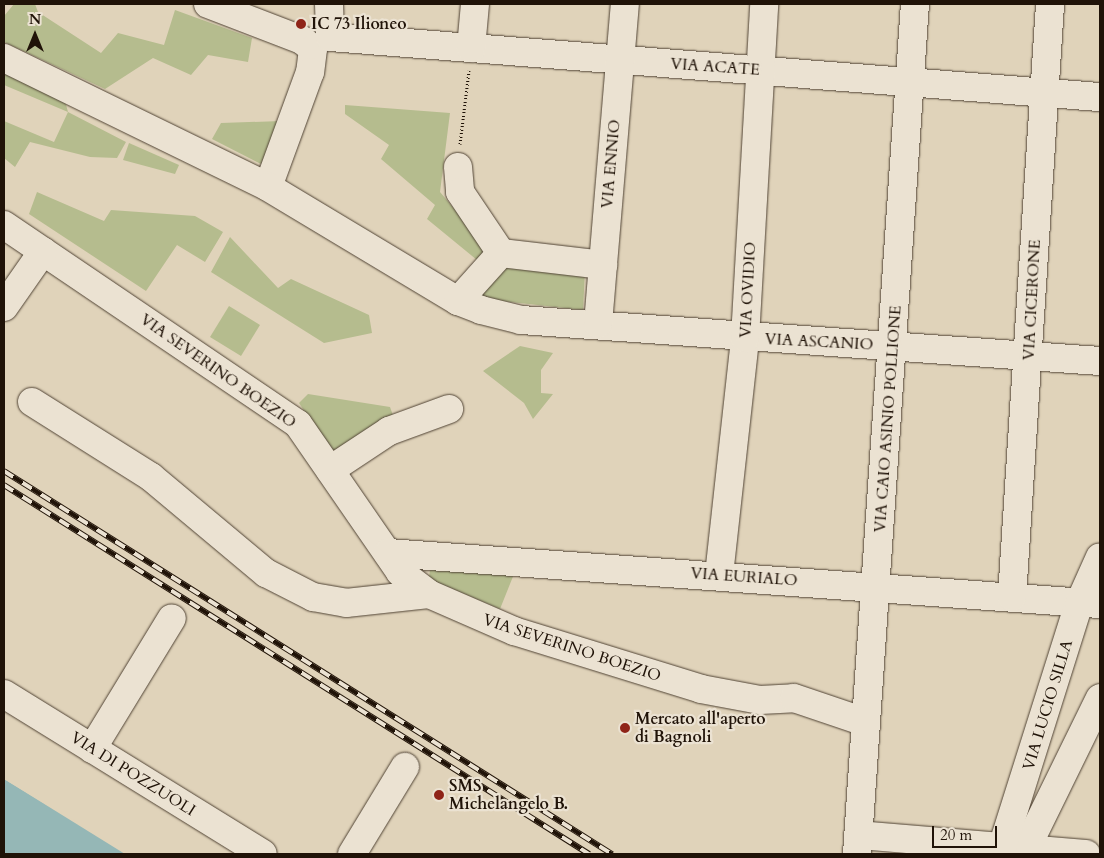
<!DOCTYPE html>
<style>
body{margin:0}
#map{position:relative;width:1104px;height:858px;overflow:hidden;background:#e0d3ba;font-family:Cardo,serif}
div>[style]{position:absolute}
.green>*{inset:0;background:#b5bc8e}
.water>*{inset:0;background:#95b7b6}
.pier>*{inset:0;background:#e0d3ba}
.path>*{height:3px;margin-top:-1.5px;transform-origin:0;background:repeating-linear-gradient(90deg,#201308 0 1px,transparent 0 3.5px)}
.roads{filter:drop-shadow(0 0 1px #504334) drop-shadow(0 0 1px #504334)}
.minor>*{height:28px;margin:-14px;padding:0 14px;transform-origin:14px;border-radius:14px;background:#ebe2d2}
.rail>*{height:5.5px;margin-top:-2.75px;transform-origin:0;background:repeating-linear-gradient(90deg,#ebe2d2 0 11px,#201308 0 22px);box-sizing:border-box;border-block:1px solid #201308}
.dots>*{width:14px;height:14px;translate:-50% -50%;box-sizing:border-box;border:2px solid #ebe2d2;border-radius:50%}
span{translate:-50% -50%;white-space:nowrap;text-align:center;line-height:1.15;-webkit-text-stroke:4.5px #ebe2d2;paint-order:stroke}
.poi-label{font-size:16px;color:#201308;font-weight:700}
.left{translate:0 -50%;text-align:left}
.street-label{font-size:16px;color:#201308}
.frame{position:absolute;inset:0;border:5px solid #201308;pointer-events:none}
.north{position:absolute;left:10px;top:10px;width:50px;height:50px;-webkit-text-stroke:4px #ebe2d2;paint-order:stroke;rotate:0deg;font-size:14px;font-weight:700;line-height:20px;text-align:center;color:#201308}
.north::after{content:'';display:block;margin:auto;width:18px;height:22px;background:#201308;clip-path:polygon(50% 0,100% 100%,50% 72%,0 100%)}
.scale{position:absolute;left:932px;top:826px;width:65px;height:22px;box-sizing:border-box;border:2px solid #201308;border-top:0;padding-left:6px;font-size:15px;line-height:18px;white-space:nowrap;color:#201308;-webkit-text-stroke:4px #ebe2d2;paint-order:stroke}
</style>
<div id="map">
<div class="green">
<div style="clip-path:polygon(14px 4px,35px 4px,38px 12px,101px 53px,118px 33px,164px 45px,175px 10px,252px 38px,248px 62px,208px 55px,191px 75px,153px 58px,105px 89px,4px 42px,4px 16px)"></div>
<div style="clip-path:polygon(4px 71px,64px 97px,68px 112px,126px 142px,117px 158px,90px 157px,30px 142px,15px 167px,4px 158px,4px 121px,54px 142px,68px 112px,4px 85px)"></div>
<div style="clip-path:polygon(345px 105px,450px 113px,440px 192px,489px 250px,477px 260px,427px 219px,435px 205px,381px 159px,389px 145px,345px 114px)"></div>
<div style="clip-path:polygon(281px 121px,269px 159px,261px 164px,212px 139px,221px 123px)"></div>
<div style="clip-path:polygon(129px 143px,179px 165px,175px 174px,123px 160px)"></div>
<div style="clip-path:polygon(37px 192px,104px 221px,111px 210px,195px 216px,223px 232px,205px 262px,177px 245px,146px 291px,29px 214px)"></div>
<div style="clip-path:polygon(230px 237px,278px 288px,291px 279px,369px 315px,372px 333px,324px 343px,211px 272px)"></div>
<div style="clip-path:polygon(509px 260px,585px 271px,583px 310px,474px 298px)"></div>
<div style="clip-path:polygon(229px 306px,260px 325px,241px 356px,210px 337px)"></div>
<div style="clip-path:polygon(520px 346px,553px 353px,541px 370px,541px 393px,553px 394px,533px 419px,524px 403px,483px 371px)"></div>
<div style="clip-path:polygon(308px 394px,390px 407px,395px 421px,334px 456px,299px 403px)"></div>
<div style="clip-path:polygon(430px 569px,514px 574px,500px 609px,429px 579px)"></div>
</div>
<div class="water">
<div style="clip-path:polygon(4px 779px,125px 854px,4px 854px)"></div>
</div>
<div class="pier">
<div style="clip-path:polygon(5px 777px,126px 852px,128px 854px,4px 779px)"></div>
</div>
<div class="path">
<div style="left:460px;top:144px;width:74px;rotate:-83deg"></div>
</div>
<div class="roads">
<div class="minor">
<div style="left:208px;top:4px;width:101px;rotate:21deg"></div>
<div style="left:302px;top:40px;width:14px;rotate:39deg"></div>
<div style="left:313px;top:49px;width:23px;rotate:97deg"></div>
<div style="left:310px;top:72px;width:122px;rotate:110.1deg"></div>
<div style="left:329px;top:4px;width:33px;rotate:88deg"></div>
<div style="left:330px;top:37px;width:772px;rotate:4.46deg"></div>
<div style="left:471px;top:48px;width:44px;rotate:-84.8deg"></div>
<div style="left:4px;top:58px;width:294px;rotate:26deg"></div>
<div style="left:268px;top:187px;width:222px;rotate:31deg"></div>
<div style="left:458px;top:301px;width:25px;rotate:21deg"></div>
<div style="left:481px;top:310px;width:41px;rotate:14deg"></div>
<div style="left:521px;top:320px;width:580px;rotate:4.05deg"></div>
<div style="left:458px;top:167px;width:25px;rotate:85deg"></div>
<div style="left:460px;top:192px;width:73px;rotate:56.1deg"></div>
<div style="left:4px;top:225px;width:355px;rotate:34.1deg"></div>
<div style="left:298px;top:424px;width:180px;rotate:55.4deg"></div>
<div style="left:400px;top:572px;width:36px;rotate:37deg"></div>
<div style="left:429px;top:594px;width:93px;rotate:23.5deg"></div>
<div style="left:514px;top:631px;width:196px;rotate:17.2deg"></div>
<div style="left:701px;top:689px;width:60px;rotate:10.6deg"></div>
<div style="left:760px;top:700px;width:34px;rotate:-3deg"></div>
<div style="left:794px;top:698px;width:75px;rotate:18.7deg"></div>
<div style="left:458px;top:301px;width:64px;rotate:-48.1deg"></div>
<div style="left:501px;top:253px;width:103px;rotate:6.7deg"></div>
<div style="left:4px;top:307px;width:68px;rotate:-55.1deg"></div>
<div style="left:598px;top:324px;width:321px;rotate:-85.2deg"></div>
<div style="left:32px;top:402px;width:141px;rotate:32.2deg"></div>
<div style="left:151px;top:477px;width:150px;rotate:39.9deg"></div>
<div style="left:266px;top:573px;width:53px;rotate:27.1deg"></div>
<div style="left:313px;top:597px;width:34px;rotate:10deg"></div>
<div style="left:346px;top:603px;width:83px;rotate:-6.2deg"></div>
<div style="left:330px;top:470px;width:71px;rotate:-33.5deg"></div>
<div style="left:389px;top:431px;width:64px;rotate:-20.1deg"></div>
<div style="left:388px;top:553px;width:714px;rotate:4.1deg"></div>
<div style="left:719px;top:575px;width:238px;rotate:-83.7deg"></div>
<div style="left:745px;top:338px;width:335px;rotate:-86.7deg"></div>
<div style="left:1012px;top:597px;width:594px;rotate:-86.33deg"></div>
<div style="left:4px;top:694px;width:304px;rotate:31.7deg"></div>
<div style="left:92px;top:749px;width:153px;rotate:-58.6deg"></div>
<div style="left:859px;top:835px;width:228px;rotate:4.8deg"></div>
<div style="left:1026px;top:849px;width:168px;rotate:-63.9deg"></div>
<div style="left:352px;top:854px;width:102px;rotate:-58.7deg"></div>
<div style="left:857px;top:854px;width:852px;rotate:-86.1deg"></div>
<div style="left:1000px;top:854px;width:262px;rotate:-72.5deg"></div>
<div style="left:1079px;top:604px;width:51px;rotate:-65.9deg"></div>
</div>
</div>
<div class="rail">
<div style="left:4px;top:471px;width:719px;rotate:32.21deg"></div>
<div style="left:4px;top:485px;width:692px;rotate:32.24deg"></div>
</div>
<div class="dots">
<div style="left:301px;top:24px;background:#8f2418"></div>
<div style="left:625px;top:728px;background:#8f2418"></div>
<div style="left:439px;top:795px;background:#8f2418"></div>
</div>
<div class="poi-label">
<span class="left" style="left:311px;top:24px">IC 73 Ilioneo</span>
<span class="left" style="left:635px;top:728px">Mercato all'aperto<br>di Bagnoli</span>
<span class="left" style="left:449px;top:795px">SMS<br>Michelangelo B.</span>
</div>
<div class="street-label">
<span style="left:715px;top:67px;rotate:4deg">VIA ACATE</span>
<span style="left:611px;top:164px;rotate:-85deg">VIA ENNIO</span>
<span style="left:748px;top:290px;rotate:-87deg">VIA OVIDIO</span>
<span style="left:1032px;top:300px;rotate:-87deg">VIA CICERONE</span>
<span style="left:819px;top:342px;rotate:3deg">VIA ASCANIO</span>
<span style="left:218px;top:371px;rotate:35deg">VIA SEVERINO BOEZIO</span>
<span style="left:888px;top:419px;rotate:-86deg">VIA CAIO ASINIO POLLIONE</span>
<span style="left:744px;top:577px;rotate:4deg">VIA EURIALO</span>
<span style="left:572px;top:648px;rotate:18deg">VIA SEVERINO BOEZIO</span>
<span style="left:1048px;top:705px;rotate:-73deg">VIA LUCIO SILLA</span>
<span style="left:133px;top:774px;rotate:32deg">VIA DI POZZUOLI</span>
</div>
<div class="frame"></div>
<div class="north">N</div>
<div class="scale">20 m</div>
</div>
